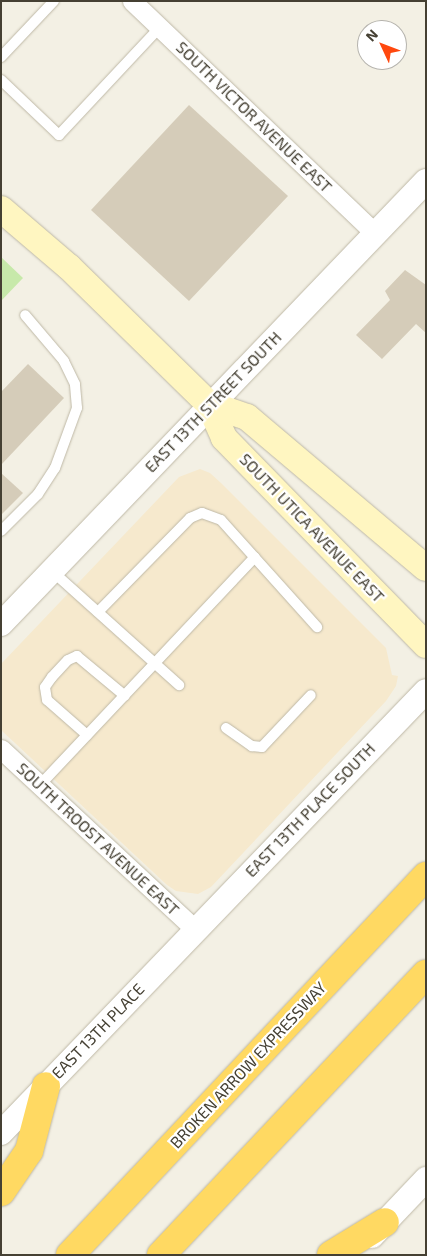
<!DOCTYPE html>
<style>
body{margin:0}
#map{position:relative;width:427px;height:1256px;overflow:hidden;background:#f3f0e4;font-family:"Exo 2",sans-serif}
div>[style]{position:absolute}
.commercial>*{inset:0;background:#f6e9cd}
.green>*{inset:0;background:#c7e9aa}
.building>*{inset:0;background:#d5ccb9}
.roads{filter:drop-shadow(0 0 1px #beb8a6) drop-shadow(0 0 1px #beb8a6)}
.service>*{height:10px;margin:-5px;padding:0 5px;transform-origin:5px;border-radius:5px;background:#fff}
.minor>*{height:19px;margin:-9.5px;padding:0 9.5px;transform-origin:9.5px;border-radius:9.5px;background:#fff}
.tertiary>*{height:24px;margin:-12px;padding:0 12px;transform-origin:12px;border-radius:12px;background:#fff}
.secondary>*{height:26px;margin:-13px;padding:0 13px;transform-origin:13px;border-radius:13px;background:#fff6c1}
.motorway>*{height:28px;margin:-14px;padding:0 14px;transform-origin:14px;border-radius:14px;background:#ffd962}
span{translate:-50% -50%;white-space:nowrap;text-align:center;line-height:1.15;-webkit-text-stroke:4.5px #fff;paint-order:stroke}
.street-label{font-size:16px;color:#454033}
.frame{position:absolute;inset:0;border:2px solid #454033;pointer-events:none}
.north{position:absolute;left:357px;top:20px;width:50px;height:50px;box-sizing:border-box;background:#fff;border:1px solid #b5b3ad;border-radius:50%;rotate:313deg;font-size:14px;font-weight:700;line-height:20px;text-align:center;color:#454033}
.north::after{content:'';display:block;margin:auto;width:18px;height:22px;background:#ff480e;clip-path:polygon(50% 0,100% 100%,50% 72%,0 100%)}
</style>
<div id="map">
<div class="commercial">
<div style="clip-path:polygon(200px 469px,210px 473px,221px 483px,386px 648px,392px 675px,398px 676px,396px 686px,386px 701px,211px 887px,198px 894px,176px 891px,167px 885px,1px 730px,1px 664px,179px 477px)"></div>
</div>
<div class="green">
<div style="clip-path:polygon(1px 257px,23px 278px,1px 301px)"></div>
</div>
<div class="building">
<div style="clip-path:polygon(189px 105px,288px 196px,189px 301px,91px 210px)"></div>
<div style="clip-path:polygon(405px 270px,426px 285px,426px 333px,416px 324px,382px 359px,356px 335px,390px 300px,385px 291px)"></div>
<div style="clip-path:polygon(28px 364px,64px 398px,1px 465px,1px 392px)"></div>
<div style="clip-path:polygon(1px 473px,23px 493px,1px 515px)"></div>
</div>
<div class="roads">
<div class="service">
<div style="left:1px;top:57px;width:77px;rotate:-46.6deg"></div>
<div style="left:1px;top:80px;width:80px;rotate:43.5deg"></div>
<div style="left:59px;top:135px;width:146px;rotate:-46.9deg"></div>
<div style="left:1px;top:531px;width:52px;rotate:-45deg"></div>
<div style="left:38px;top:494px;width:31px;rotate:-57deg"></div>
<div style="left:55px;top:468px;width:64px;rotate:-69.9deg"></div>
<div style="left:77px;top:408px;width:24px;rotate:-95deg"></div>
<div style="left:75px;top:384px;width:25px;rotate:-116deg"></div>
<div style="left:64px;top:361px;width:60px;rotate:-130.3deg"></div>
<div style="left:52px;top:571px;width:171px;rotate:41.9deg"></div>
<div style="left:98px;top:612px;width:132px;rotate:-45.6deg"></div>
<div style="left:190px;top:518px;width:13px;rotate:-23deg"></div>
<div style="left:202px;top:513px;width:20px;rotate:20deg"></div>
<div style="left:221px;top:520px;width:144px;rotate:48.1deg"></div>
<div style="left:226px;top:728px;width:32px;rotate:35deg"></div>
<div style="left:252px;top:746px;width:10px;rotate:6deg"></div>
<div style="left:262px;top:747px;width:71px;rotate:-46.7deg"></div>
<div style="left:87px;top:735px;width:53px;rotate:-138.8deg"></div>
<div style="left:47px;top:700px;width:13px;rotate:-99deg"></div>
<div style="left:45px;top:687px;width:12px;rotate:-55deg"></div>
<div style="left:52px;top:677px;width:23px;rotate:-47deg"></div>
<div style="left:68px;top:660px;width:10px;rotate:-24deg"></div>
<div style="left:77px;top:656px;width:62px;rotate:39.8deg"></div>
<div style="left:40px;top:785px;width:313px;rotate:-46.7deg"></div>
</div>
<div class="minor">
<div style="left:132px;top:1px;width:337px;rotate:43.7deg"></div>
<div style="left:1px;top:749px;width:265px;rotate:42.9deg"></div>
</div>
<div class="tertiary">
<div style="left:1px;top:624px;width:614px;rotate:-46.19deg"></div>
<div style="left:1px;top:1133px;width:613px;rotate:-46.12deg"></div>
<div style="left:372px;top:1236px;width:79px;rotate:-46.5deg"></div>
</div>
<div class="secondary">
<div style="left:1px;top:209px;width:89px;rotate:40.5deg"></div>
<div style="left:69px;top:267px;width:196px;rotate:44.4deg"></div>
<div style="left:209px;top:404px;width:37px;rotate:66deg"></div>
<div style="left:224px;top:438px;width:289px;rotate:45.7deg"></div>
<div style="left:209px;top:404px;width:40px;rotate:18.9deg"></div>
<div style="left:247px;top:417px;width:234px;rotate:40.2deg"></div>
</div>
<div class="motorway">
<div style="left:1px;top:1192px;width:50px;rotate:-55.7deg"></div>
<div style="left:29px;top:1151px;width:67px;rotate:-75.3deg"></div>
<div style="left:70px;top:1255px;width:520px;rotate:-46.79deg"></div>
<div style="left:161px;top:1255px;width:386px;rotate:-46.7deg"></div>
<div style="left:331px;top:1255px;width:63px;rotate:-31.4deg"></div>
</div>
</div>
<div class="street-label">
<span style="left:254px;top:117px;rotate:44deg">SOUTH VICTOR AVENUE EAST</span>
<span style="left:213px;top:402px;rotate:-46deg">EAST 13TH STREET SOUTH</span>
<span style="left:312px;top:528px;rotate:46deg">SOUTH UTICA AVENUE EAST</span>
<span style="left:310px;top:810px;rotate:-46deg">EAST 13TH PLACE SOUTH</span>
<span style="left:98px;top:839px;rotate:43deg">SOUTH TROOST AVENUE EAST</span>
<span style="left:98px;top:1031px;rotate:-46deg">EAST 13TH PLACE</span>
<span style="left:248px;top:1065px;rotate:-47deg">BROKEN ARROW EXPRESSWAY</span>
</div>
<div class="frame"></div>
<div class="north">N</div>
</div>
